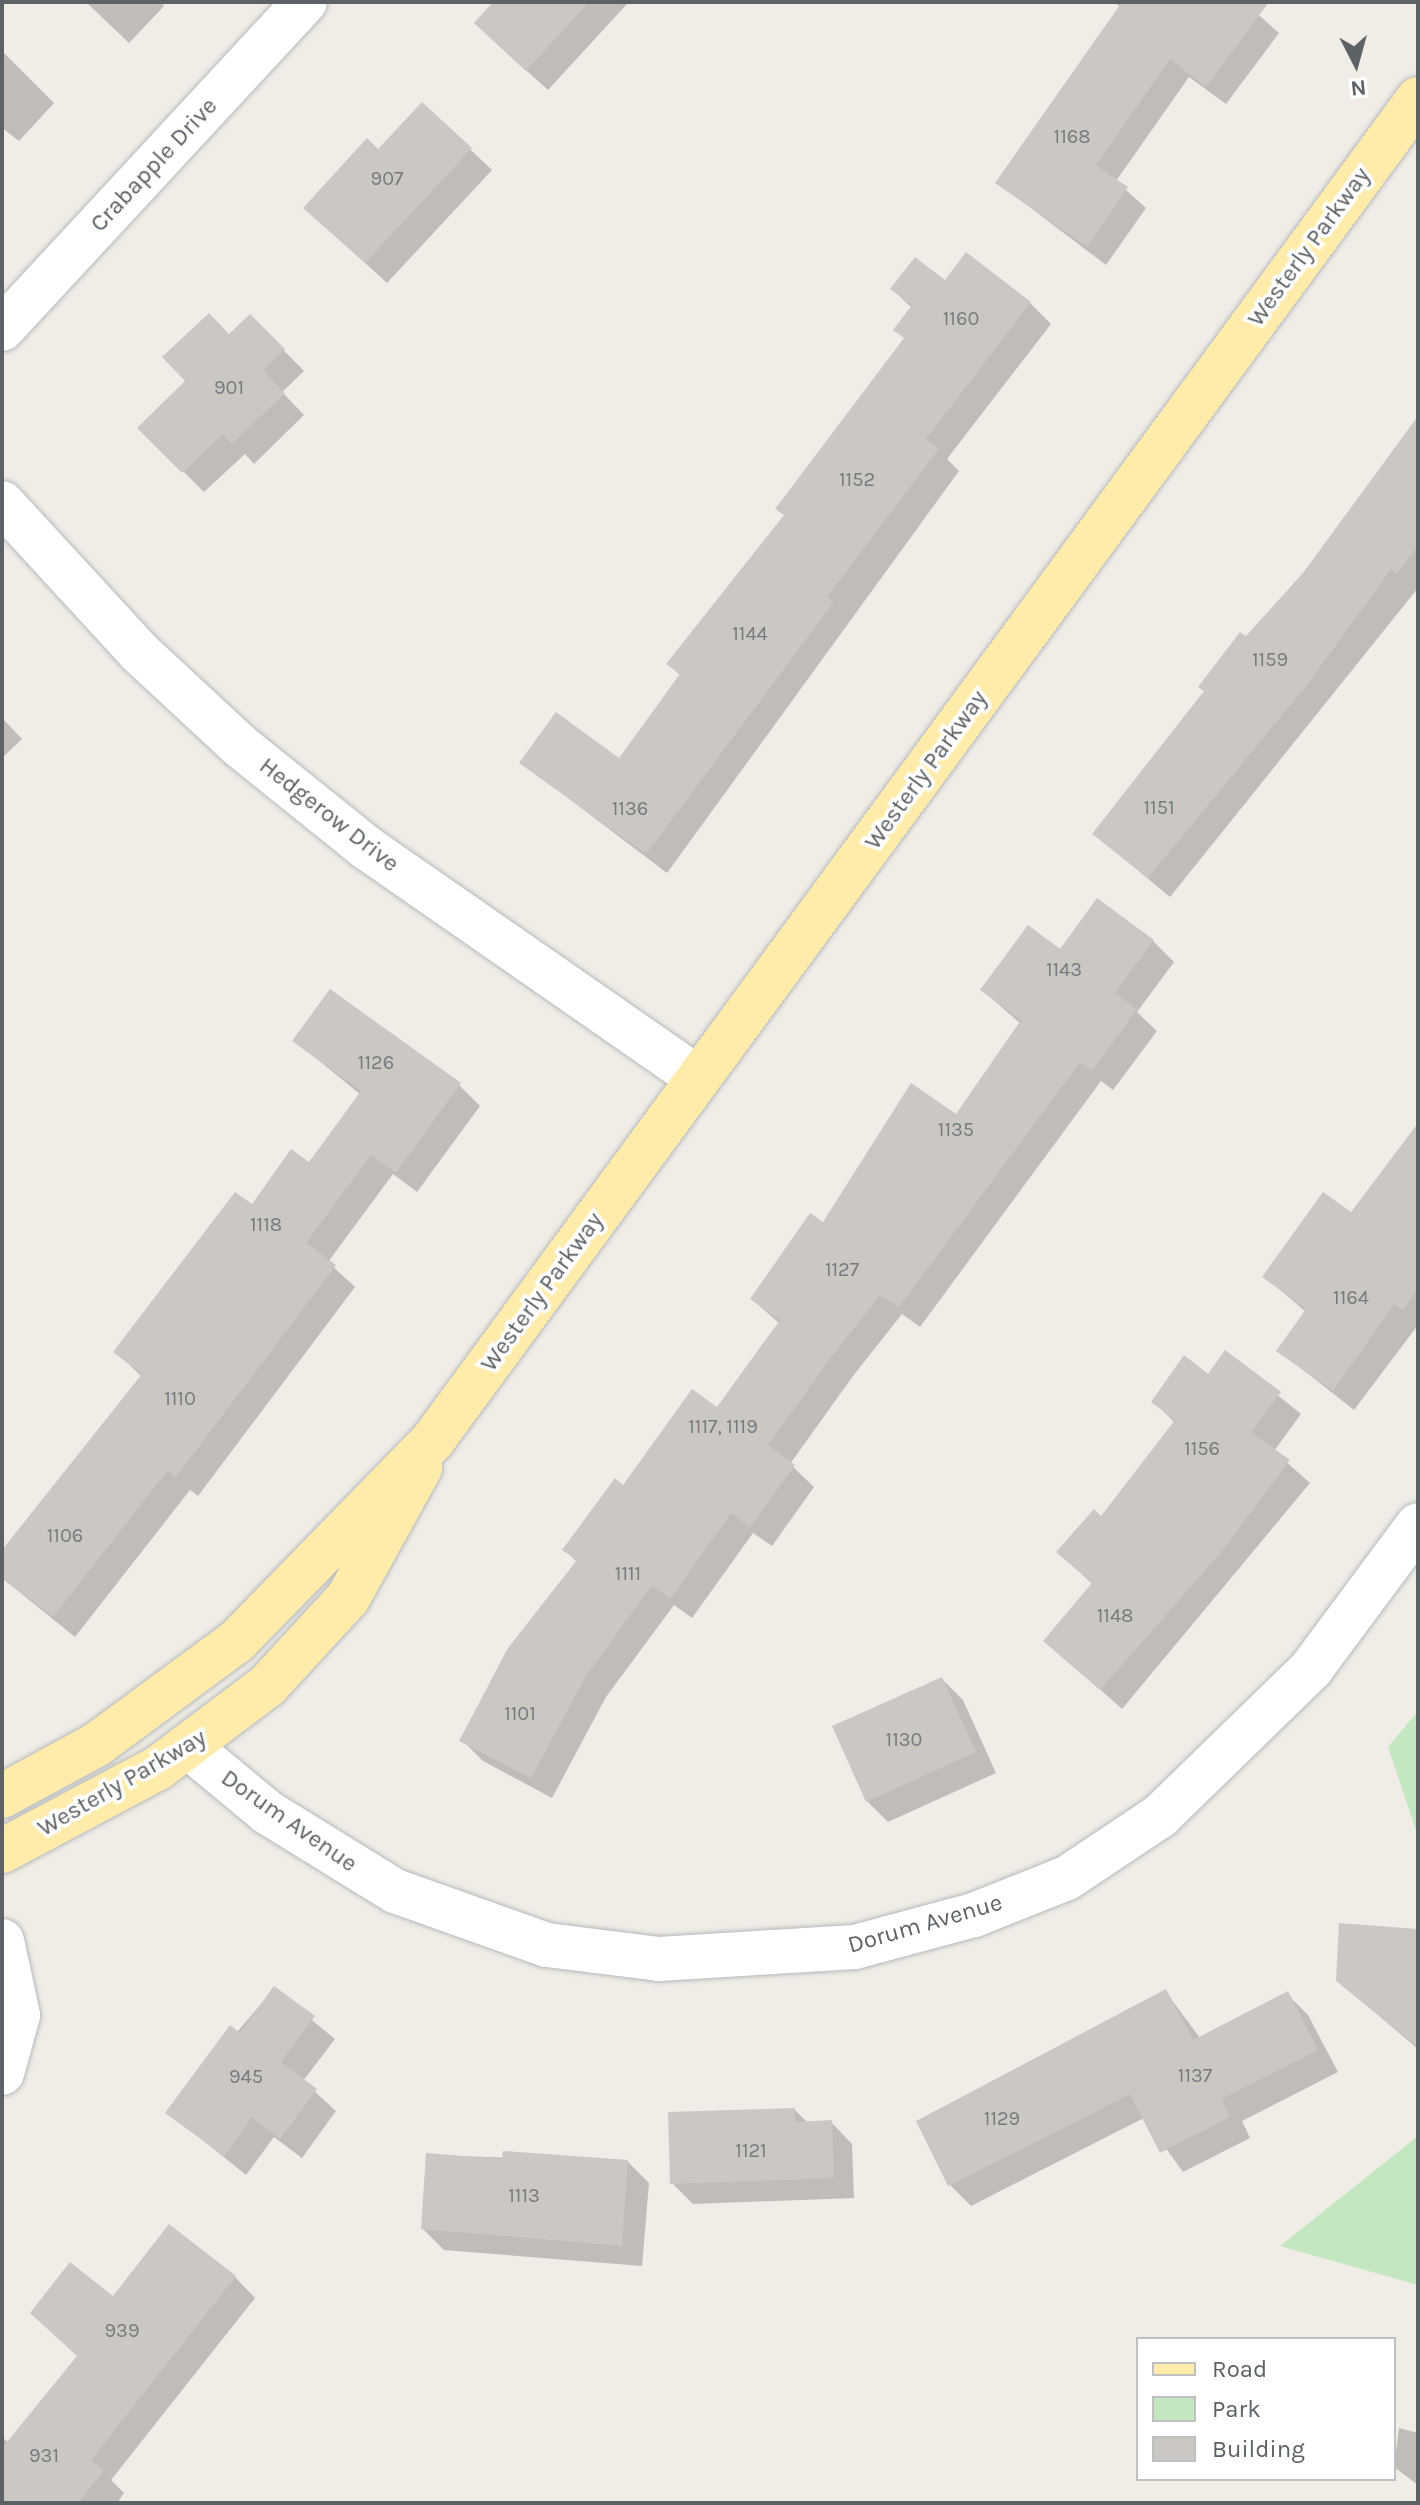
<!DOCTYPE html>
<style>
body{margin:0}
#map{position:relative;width:1420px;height:2505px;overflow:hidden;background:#f0ede6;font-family:Karla,sans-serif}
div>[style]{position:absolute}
.green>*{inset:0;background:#c4e7c2}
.shadow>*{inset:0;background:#0003}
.building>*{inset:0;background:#cbc7c3}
.roads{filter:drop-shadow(0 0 2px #b6b9bc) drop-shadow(0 0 2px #b6b9bc)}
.minor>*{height:44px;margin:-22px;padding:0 22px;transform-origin:22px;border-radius:22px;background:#fff}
.major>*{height:44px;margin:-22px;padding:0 22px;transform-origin:22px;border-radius:22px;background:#ffecab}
span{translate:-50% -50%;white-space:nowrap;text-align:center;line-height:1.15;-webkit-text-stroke:7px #fff;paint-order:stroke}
.number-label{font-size:20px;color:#787b7d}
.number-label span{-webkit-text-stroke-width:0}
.street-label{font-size:24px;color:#5d6266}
.frame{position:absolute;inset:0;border:4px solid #5d6266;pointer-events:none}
.legend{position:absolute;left:1136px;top:2337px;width:260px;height:144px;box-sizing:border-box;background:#fff;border:2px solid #bec0c2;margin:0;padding:10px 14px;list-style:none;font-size:24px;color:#5d6266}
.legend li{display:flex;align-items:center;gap:16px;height:40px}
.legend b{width:40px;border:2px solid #bec0c2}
.north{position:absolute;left:1316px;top:24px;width:80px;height:80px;-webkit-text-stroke:6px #fff;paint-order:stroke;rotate:174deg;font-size:22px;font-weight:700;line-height:32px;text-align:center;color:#5d6266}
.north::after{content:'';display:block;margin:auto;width:28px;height:36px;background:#5d6266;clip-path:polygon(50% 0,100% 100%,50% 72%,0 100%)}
</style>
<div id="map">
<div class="green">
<div style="clip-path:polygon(1418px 1711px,1418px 1836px,1388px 1747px)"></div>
<div style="clip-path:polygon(1418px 2136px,1418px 2285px,1280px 2246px)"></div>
</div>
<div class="shadow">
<div style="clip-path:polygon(86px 2px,161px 2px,164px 6px,129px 43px)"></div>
<div style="clip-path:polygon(496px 2px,626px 2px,627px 4px,548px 90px,497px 44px)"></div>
<div style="clip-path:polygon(1113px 2px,1244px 2px,1279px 33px,1226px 104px,1189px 77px,1116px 181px,1146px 208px,1106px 265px,998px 183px,1121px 7px)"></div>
<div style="clip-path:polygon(3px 52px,54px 103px,19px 141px,2px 128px)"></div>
<div style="clip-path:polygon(422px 104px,492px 170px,387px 283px,327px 228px)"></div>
<div style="clip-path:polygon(946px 283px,1030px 303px,1051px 324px,947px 459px,959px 471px,667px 873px,522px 763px,620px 761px,681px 676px,669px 664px,786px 516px,906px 340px,912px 308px,892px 289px)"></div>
<div style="clip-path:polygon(250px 316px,304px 371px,282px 392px,304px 415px,254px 464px,245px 454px,204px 492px,140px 428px)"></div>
<div style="clip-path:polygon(1418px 440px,1418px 588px,1170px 897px,1094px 834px,1246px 639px)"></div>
<div style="clip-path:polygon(2px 718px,22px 739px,2px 758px)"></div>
<div style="clip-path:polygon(1153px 941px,1174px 962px,1137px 1012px,1157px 1031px,1113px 1090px,1101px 1081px,920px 1327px,902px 1314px,853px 1376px,790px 1464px,814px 1487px,772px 1546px,753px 1533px,692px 1618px,674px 1605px,606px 1697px,552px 1798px,483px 1761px,462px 1740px,578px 1563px,565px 1550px,624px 1487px,718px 1410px,780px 1324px,752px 1299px,823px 1225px,957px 1117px,1021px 1024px,982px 990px,1061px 951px)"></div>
<div style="clip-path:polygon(295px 1041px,459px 1085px,480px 1106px,417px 1192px,393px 1174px,328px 1262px,355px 1287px,198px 1496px,190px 1490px,75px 1637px,2px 1578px,2px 1554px,142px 1377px,116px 1352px,252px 1207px,309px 1164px,361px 1095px)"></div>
<div style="clip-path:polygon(1418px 1126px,1418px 1325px,1354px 1410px,1279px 1351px,1306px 1312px,1265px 1277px,1351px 1214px)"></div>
<div style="clip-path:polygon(1225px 1353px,1301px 1414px,1274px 1451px,1310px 1483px,1122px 1709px,1046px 1641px,1093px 1585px,1059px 1552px,1102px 1519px,1175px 1423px,1154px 1402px,1208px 1377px)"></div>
<div style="clip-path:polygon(942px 1679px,963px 1700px,996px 1773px,888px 1822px,867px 1801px)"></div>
<div style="clip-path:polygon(1418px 1934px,1418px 2049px,1338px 1981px)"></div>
<div style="clip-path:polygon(274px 1989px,335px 2039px,303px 2081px,336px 2111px,302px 2158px,274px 2137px,246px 2175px,168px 2112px)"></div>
<div style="clip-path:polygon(1166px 1992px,1200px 2038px,1287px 1994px,1308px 2015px,1338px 2072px,1242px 2121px,1250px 2138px,1183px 2172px,1144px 2118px,971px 2206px,950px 2185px)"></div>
<div style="clip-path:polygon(795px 2110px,808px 2123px,831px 2122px,852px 2144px,854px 2198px,693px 2204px,672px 2183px)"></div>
<div style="clip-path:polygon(428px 2155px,628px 2162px,649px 2183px,642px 2266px,444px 2250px,423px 2229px)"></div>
<div style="clip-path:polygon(235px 2277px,255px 2298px,111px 2480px,124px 2493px,117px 2503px,2px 2503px,2px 2437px,9px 2443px,79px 2357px)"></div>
<div style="clip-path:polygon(1399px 2428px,1418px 2433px,1418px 2485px,1394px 2467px)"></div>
</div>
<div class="building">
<div style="clip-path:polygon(493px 2px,589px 2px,526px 71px,474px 23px)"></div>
<div style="clip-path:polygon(1122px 2px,1269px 2px,1206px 87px,1170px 59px,1096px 165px,1128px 187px,1087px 247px,995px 183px)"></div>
<div style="clip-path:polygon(422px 102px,472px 148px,365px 263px,303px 208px,367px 138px,378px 149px)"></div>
<div style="clip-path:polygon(966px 252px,1031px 302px,926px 439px,939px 449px,827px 597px,834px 602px,646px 854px,519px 763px,556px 712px,619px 758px,680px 674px,666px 664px,784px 515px,775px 509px,904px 338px,893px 330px,912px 305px,890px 289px,915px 257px,945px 280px)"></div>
<div style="clip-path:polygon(209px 313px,229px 334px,250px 314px,285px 349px,263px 370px,285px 393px,232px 444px,223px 434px,182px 473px,137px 428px,185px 381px,162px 357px)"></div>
<div style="clip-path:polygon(1418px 416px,1418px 546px,1397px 574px,1391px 569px,1307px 685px,1148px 878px,1092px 834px,1204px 691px,1198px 687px,1240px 632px,1246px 636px,1303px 573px)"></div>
<div style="clip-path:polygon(1097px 898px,1154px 940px,1115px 993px,1137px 1009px,1092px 1071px,1080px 1062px,899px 1307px,880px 1295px,833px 1355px,768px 1445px,795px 1465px,750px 1527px,731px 1513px,670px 1599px,652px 1585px,586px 1676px,531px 1778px,459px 1741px,508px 1648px,577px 1560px,562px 1550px,615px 1478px,623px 1485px,692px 1389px,717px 1407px,780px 1320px,750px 1299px,810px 1213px,823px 1222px,911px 1083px,956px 1114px,1021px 1020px,980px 990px,1028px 925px,1060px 949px)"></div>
<div style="clip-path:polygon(330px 989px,461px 1083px,396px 1173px,371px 1155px,306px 1243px,336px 1265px,176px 1477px,168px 1470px,53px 1617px,2px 1578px,2px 1550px,142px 1374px,113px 1352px,235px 1192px,252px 1204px,291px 1149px,309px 1162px,361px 1091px,292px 1041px)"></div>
<div style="clip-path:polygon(1418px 1123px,1418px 1289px,1403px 1310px,1394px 1304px,1333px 1391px,1276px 1351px,1306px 1309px,1262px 1277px,1323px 1192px,1351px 1212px)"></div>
<div style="clip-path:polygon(1225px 1350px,1281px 1392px,1251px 1432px,1290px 1460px,1223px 1550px,1100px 1690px,1043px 1641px,1092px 1583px,1056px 1552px,1094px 1509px,1101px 1516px,1175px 1420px,1151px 1402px,1184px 1355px,1208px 1374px)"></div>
<div style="clip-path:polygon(942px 1677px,976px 1752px,866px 1802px,832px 1726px)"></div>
<div style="clip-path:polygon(1339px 1923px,1418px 1929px,1418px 2047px,1336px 1981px)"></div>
<div style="clip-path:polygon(274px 1986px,315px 2016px,281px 2062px,317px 2089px,280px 2139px,252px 2117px,224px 2156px,165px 2113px,230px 2025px,240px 2033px)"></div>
<div style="clip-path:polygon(1166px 1989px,1193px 2040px,1288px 1991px,1318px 2050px,1222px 2099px,1230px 2117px,1160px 2153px,1130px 2094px,948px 2186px,916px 2121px)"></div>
<div style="clip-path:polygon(795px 2108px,795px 2122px,832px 2120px,834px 2178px,670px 2184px,668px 2112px)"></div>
<div style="clip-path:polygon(503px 2151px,628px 2160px,622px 2246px,421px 2229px,426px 2153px,502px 2159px)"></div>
<div style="clip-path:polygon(169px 2224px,236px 2276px,91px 2460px,104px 2470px,78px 2503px,2px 2503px,2px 2448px,77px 2356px,30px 2313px,70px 2262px,113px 2296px)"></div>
</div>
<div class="roads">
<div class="minor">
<div style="left:2px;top:329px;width:446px;rotate:-47.2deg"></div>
<div style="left:2px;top:503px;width:202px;rotate:47.4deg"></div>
<div style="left:139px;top:652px;width:138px;rotate:42.9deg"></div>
<div style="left:240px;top:746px;width:163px;rotate:38.8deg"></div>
<div style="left:367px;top:848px;width:403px;rotate:34.8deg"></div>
<div style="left:190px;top:1748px;width:100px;rotate:39.7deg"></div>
<div style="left:267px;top:1812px;width:150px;rotate:31.7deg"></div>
<div style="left:395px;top:1891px;width:161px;rotate:19.6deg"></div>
<div style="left:547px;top:1945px;width:113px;rotate:7.1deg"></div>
<div style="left:659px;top:1959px;width:196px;rotate:-3.5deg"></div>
<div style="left:855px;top:1947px;width:123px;rotate:-15.1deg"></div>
<div style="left:974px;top:1915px;width:100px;rotate:-21.7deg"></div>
<div style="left:1067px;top:1878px;width:112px;rotate:-33.7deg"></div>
<div style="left:1160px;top:1816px;width:211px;rotate:-44.2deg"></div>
<div style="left:1311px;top:1669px;width:179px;rotate:-53.4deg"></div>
<div style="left:2px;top:1941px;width:76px;rotate:77.8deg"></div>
<div style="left:18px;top:2015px;width:60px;rotate:105.4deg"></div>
</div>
<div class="major">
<div style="left:2px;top:1796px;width:107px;rotate:-28.5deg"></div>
<div style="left:96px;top:1745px;width:175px;rotate:-36.4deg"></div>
<div style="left:237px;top:1641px;width:281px;rotate:-45.7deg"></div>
<div style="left:433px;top:1440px;width:1664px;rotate:-53.7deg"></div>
<div style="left:2px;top:1851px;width:177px;rotate:-28deg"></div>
<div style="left:158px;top:1768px;width:138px;rotate:-37deg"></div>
<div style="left:268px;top:1685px;width:118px;rotate:-47.4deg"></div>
<div style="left:348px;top:1598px;width:149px;rotate:-61deg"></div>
</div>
</div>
<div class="number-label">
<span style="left:1072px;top:136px">1168</span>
<span style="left:387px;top:178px">907</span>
<span style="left:961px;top:318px">1160</span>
<span style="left:229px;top:387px">901</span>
<span style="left:857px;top:479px">1152</span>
<span style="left:750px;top:633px">1144</span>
<span style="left:1270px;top:659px">1159</span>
<span style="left:1159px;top:807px">1151</span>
<span style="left:630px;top:808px">1136</span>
<span style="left:1064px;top:969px">1143</span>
<span style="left:376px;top:1062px">1126</span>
<span style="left:956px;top:1129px">1135</span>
<span style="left:266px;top:1224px">1118</span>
<span style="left:842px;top:1269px">1127</span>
<span style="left:1351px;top:1297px">1164</span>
<span style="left:180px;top:1398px">1110</span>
<span style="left:723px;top:1426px">1117, 1119</span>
<span style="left:1202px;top:1448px">1156</span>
<span style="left:65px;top:1535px">1106</span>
<span style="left:628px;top:1573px">1111</span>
<span style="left:1115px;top:1615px">1148</span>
<span style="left:520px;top:1713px">1101</span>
<span style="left:904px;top:1739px">1130</span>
<span style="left:1195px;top:2075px">1137</span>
<span style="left:246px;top:2076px">945</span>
<span style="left:1002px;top:2118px">1129</span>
<span style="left:751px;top:2150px">1121</span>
<span style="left:524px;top:2195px">1113</span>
<span style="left:122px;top:2330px">939</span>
<span style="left:44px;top:2455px">931</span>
</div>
<div class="street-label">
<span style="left:154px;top:165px;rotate:-47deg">Crabapple Drive</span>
<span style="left:1309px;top:247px;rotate:-54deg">Westerly Parkway</span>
<span style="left:926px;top:770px;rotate:-54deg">Westerly Parkway</span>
<span style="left:329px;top:815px;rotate:38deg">Hedgerow Drive</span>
<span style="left:542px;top:1292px;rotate:-54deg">Westerly Parkway</span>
<span style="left:122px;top:1783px;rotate:-30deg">Westerly Parkway</span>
<span style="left:289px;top:1821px;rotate:35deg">Dorum Avenue</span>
<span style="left:925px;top:1924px;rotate:-16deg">Dorum Avenue</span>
</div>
<div class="frame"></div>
<ul class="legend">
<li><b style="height:10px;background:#ffecab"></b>Road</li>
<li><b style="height:22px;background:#c4e7c2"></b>Park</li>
<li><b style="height:22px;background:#cbc7c3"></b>Building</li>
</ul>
<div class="north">N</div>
</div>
